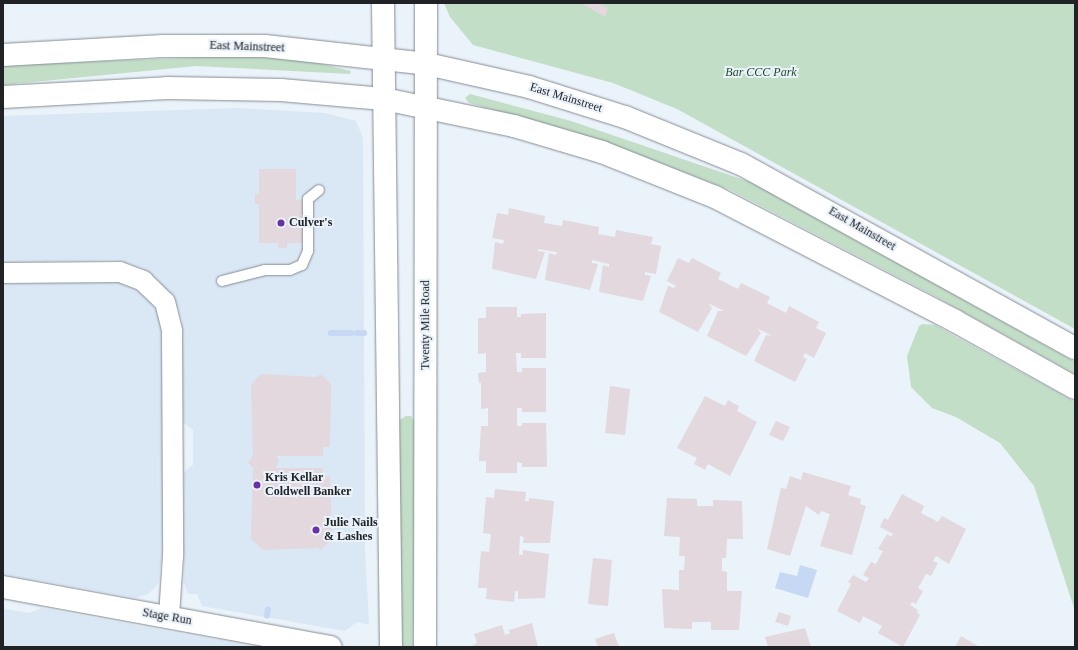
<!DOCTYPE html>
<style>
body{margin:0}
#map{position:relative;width:1078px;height:650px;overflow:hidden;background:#eaf2fa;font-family:Georgia,serif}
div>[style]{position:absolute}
.built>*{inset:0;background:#dae7f5}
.green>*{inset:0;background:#c3dec7}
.water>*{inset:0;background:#c7d8f5}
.stream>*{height:5.5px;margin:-2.75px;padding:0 2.75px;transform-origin:2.75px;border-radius:2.75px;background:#c7d8f5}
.building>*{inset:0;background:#e2d8dd}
.roads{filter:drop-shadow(0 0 1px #858c93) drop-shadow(0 0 1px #858c93)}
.service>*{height:10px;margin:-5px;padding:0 5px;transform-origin:5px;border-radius:5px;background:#fff}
.minor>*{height:20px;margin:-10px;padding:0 10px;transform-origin:10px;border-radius:10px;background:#fff}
.tertiary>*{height:22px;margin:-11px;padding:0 11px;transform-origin:11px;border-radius:11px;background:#fff}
.secondary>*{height:22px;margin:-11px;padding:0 11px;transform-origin:11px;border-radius:11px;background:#fff}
.primary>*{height:22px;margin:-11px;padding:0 11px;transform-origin:11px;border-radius:11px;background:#fff}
.dots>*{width:11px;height:11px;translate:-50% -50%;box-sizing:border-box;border:2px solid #eaf2fa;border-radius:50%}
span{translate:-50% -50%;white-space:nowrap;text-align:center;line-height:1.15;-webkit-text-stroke:4px #eaf2fa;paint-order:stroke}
.street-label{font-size:12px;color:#202225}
.park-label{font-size:12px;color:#1f4a29;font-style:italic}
.poi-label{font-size:12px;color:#202225;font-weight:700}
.left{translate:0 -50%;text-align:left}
.frame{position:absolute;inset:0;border:4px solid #202225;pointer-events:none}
</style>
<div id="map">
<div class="built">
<div style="clip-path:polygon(238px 108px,325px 113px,356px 121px,363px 138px,365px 552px,369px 622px,369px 625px,357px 622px,345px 631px,202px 606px,197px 594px,188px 594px,184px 583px,184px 472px,193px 465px,193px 430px,183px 422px,182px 320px,177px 306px,155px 278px,141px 267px,114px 260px,3px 262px,3px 116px)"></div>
<div style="clip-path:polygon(119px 282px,139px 290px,154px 305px,163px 332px,163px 546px,158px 584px,148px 594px,136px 598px,3px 574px,3px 284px)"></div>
<div style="clip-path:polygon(3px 604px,5px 609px,29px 613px,42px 608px,255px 647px,3px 647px)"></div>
</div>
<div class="green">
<div style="clip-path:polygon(444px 3px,1075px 3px,1075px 329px,677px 109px,613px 83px,473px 45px,450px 17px)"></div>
<div style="clip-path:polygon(236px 56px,307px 60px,351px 71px,350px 74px,196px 66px,3px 85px,3px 65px)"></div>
<div style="clip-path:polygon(470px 94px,571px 121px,753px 183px,1075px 362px,1075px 374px,933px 295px,730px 190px,601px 140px,469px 103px,465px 98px)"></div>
<div style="clip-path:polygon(922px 324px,935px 325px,1075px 402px,1075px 611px,1034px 486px,1000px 443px,956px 417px,932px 408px,911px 387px,907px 356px,919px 326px)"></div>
<div style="clip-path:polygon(406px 416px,411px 416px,416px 424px,413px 647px,401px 647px,398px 421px)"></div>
</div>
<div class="water">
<div style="clip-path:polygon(800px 565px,817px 570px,808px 598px,775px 588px,780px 572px,797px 576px)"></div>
</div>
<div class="stream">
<div style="left:331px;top:333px;width:20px"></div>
<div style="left:357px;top:333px;width:7px"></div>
<div style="left:267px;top:616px;width:6px;rotate:-81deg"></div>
</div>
<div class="building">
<div style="clip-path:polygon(581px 3px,597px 3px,608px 8px,605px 17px)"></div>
<div style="clip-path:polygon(259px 169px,296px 169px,296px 200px,303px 200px,303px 243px,287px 243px,287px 248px,278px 248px,278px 243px,259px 243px,259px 204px,255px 204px,255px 194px,259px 194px)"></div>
<div style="clip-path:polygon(509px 208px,545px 216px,544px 223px,562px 226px,563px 220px,599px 227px,598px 234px,615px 237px,616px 230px,653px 237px,651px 244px,661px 246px,656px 274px,645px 272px,645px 275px,651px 276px,643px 301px,599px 292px,603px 265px,609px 267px,609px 264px,592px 260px,592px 263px,598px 264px,590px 290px,545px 280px,549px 253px,556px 255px,557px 252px,538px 249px,538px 251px,545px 252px,536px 279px,492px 269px,495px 242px,503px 244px,504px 240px,492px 238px,497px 213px,508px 215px)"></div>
<div style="clip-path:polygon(678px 258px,689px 263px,692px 258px,721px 273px,718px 279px,738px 289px,741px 283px,770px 297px,767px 303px,786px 313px,789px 306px,819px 322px,816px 328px,826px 333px,814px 358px,805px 353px,803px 357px,807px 359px,795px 382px,754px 361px,766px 335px,772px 336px,757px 328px,761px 333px,746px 356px,707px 336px,718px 311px,724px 311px,708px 303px,712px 308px,698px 332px,659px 312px,668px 286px,674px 288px,676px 286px,667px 281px)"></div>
<div style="clip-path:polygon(486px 307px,517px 307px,517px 317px,521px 317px,521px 314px,546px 313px,546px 358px,521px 358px,521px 353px,516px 353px,517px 372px,522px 372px,522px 368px,546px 368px,546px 412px,522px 412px,522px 408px,517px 408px,517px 426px,522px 426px,522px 423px,546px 423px,547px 467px,522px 467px,522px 463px,517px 462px,517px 473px,486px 473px,486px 461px,479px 461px,481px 426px,488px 426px,488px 408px,481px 409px,481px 383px,479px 383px,478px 373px,486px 372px,486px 353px,478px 354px,478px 318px,486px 318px)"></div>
<div style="clip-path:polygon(261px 374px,316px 377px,321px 374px,331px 384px,330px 447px,323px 447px,323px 456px,276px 456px,279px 460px,276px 468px,323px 468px,323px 476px,330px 476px,332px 539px,321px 550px,318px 548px,263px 550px,251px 539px,253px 468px,248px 462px,253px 456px,251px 385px)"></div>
<div style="clip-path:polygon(610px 386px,630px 389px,625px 435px,605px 433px)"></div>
<div style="clip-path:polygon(705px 396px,725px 406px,728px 400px,733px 403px,739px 406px,737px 411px,757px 422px,730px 476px,708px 464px,705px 470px,694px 464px,697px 458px,677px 448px)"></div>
<div style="clip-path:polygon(776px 421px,790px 427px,783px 441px,769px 435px)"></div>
<div style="clip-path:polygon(803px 472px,851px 486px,848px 495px,861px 499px,860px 504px,866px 506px,852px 555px,820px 546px,830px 514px,821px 511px,819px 515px,806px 506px,790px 556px,767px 549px,781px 488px,786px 489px,790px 476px,801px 480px)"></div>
<div style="clip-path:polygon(495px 489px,526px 492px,525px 501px,529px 501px,529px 498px,554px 501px,550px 543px,523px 543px,524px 537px,520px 536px,519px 555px,523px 555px,523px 550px,549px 554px,545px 598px,518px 599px,518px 591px,515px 591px,514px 602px,486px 599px,487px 588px,478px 588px,481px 551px,489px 552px,491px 534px,483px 533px,486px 497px,494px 498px)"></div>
<div style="clip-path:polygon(902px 494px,924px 506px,921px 513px,938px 522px,942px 516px,966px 529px,949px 564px,936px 556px,933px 561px,938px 563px,931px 576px,926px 574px,918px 588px,923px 591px,916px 604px,912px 602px,910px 605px,918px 610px,917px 613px,920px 615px,903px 647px,878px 633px,882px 626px,863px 616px,860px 623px,837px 611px,851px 584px,848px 582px,853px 575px,866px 582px,869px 578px,863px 575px,871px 562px,876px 564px,883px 551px,878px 549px,887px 534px,891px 537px,893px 534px,880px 527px,884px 518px,888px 520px)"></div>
<div style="clip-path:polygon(667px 498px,697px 499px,697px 506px,713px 506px,713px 500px,742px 501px,743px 539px,727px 539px,726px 558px,722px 558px,722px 571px,727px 572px,727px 591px,742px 591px,739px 630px,711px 630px,711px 622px,692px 622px,692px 629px,664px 628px,662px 589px,679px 590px,679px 570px,684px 570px,685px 556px,679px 556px,680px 537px,664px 536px)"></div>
<div style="clip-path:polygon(593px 558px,612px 560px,608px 606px,588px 604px)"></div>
<div style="clip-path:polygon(779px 612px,791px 616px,788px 626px,775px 622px)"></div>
<div style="clip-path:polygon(532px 623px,538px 647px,470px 647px,477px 643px,474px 634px,502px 625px,505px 635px,510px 633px,509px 630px)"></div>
<div style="clip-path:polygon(805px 628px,811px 647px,768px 647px,765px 637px)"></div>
<div style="clip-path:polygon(614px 633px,619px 647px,598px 647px,595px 639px)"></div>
<div style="clip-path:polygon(961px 636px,978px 646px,978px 647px,955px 647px)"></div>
</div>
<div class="roads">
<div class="service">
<div style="left:222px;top:281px;width:44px;rotate:-14.3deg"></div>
<div style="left:265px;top:270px;width:25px"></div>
<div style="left:290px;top:270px;width:13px;rotate:-23deg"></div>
<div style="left:302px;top:265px;width:15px;rotate:-67deg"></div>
<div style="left:308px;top:251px;width:52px;rotate:-90deg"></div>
<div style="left:308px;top:199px;width:14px;rotate:-39deg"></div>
</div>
<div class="minor">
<div style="left:3px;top:273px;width:117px;rotate:-0.5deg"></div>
<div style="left:120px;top:272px;width:25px;rotate:21deg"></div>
<div style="left:143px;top:281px;width:30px;rotate:44deg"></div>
<div style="left:165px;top:302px;width:30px;rotate:76deg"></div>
<div style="left:172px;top:331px;width:225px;rotate:89.7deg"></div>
<div style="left:173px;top:556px;width:61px;rotate:93.8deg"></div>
</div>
<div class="tertiary">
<div style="left:3px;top:587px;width:333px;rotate:10.4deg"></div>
</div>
<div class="secondary">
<div style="left:383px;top:3px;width:644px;rotate:89.29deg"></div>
<div style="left:425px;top:647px;width:644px;rotate:-89.91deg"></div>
</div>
<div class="primary">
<div style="left:3px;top:55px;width:160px;rotate:-3.2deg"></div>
<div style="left:163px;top:46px;width:102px"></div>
<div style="left:265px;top:46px;width:163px;rotate:6.3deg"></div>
<div style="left:427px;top:64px;width:105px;rotate:12.7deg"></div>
<div style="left:529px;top:87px;width:101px;rotate:17.4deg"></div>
<div style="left:625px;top:117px;width:125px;rotate:22.1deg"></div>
<div style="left:741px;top:164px;width:381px;rotate:28.9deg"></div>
<div style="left:3px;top:97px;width:164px;rotate:-3.1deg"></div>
<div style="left:167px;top:88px;width:114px;rotate:1deg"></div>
<div style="left:281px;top:90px;width:103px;rotate:5deg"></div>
<div style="left:384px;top:99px;width:133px;rotate:11.7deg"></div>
<div style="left:514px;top:126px;width:92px;rotate:16.5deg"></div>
<div style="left:602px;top:152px;width:122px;rotate:21.7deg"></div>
<div style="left:715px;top:197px;width:270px;rotate:27.3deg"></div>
<div style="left:955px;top:321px;width:137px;rotate:29.2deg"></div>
</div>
</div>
<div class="dots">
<div style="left:281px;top:223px;background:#6a31a7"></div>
<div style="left:257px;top:485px;background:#6a31a7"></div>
<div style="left:316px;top:530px;background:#6a31a7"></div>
</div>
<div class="street-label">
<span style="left:247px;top:47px;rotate:2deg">East Mainstreet</span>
<span style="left:566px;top:98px;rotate:17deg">East Mainstreet</span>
<span style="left:862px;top:229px;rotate:30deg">East Mainstreet</span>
<span style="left:426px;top:325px;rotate:-90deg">Twenty Mile Road</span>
<span style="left:167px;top:617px;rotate:10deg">Stage Run</span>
</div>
<div class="park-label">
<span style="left:761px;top:73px">Bar CCC Park</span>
</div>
<div class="poi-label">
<span class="left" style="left:289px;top:223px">Culver's</span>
<span class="left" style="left:265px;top:485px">Kris Kellar<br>Coldwell Banker</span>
<span class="left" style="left:324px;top:530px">Julie Nails<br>&amp; Lashes</span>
</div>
<div class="frame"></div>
</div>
